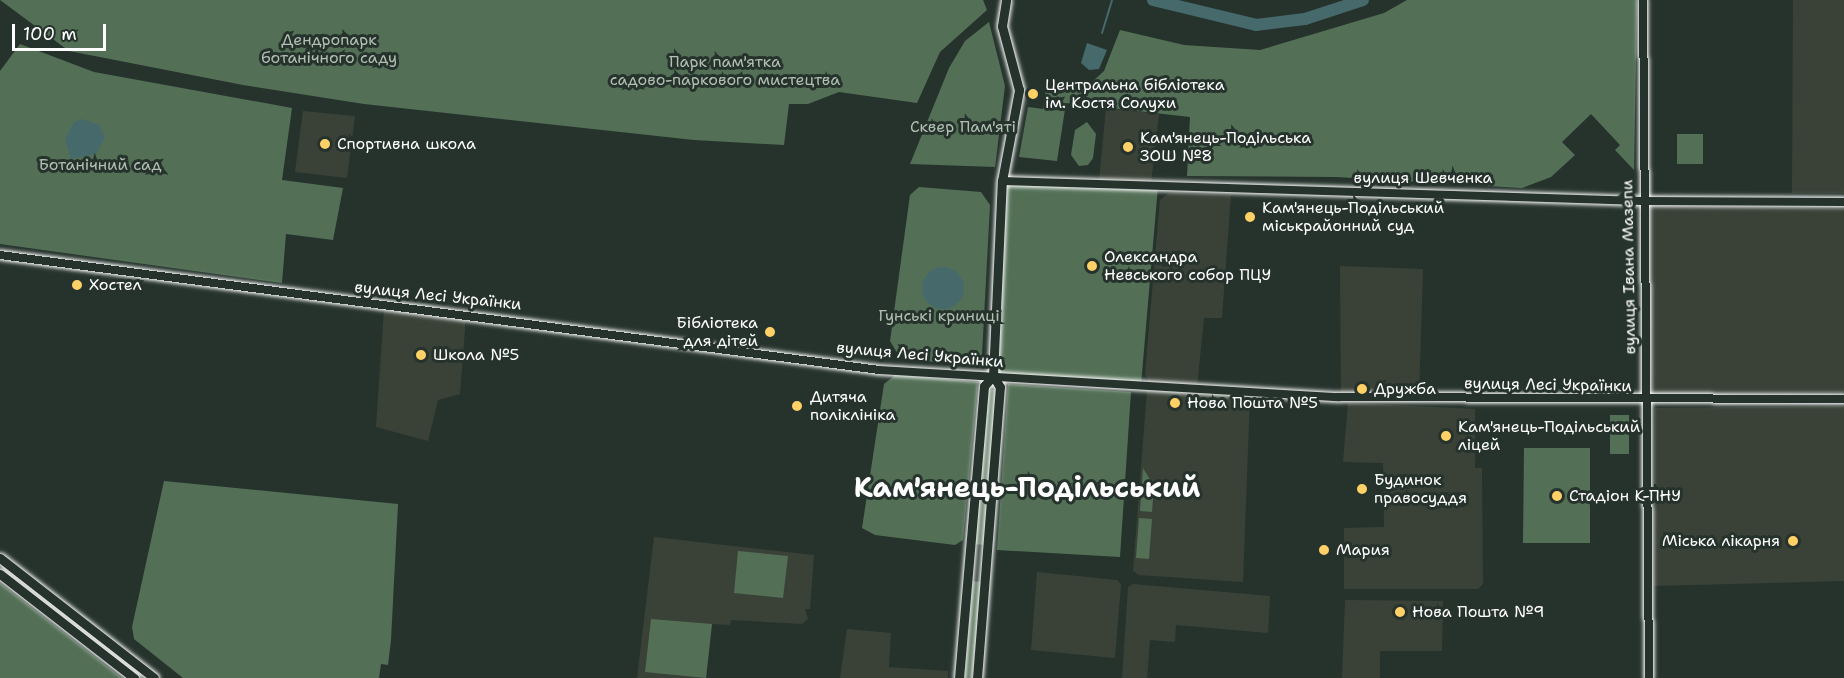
<!DOCTYPE html>
<meta charset="utf-8">
<style>
body{margin:0}
#map{position:relative;width:1844px;height:678px;overflow:hidden;background:#26332d;font-family:"Shantell Sans",sans-serif}
div>[style]{position:absolute}
.built>*{inset:0;background:#3a4238}
.green>*{inset:0;background:#537057}
.water>*{inset:0;background:#46696c}
.round{border-radius:50%}
.stream>*{height:2px;margin:-1px;padding:0 1px;transform-origin:1px;border-radius:1px;background:#46696c}
.river>*{height:12px;margin:-6px;padding:0 6px;transform-origin:6px;border-radius:6px;background:#46696c}
.roads{filter:drop-shadow(0 0 2px #fff) drop-shadow(0 0 2px #fff)}
.tertiary>*{height:8px;margin:-4px;padding:0 4px;transform-origin:4px;border-radius:4px;background:#26332d}
.secondary>*{height:9px;margin:-4.5px;padding:0 4.5px;transform-origin:4.5px;border-radius:4.5px;background:#26332d}
.dots>*{width:16px;height:16px;translate:-50% -50%;box-sizing:border-box;border:3px solid #26332d;border-radius:50%}
span{translate:-50% -50%;white-space:nowrap;text-align:center;line-height:1.15;-webkit-text-stroke:6px #26332d;paint-order:stroke}
.park-label{font-size:16px;color:#b2bfb3}
.poi-label{font-size:16px;color:#fff}
.left{translate:0 -50%;text-align:left}
.right{translate:-100% -50%;text-align:right}
.street-label{font-size:16px;color:#fff}
.town-label{font-size:28px;color:#fff;font-weight:700}
.scale{position:absolute;left:12px;top:24px;width:94px;height:27px;box-sizing:border-box;border:3px solid #fff;border-top:0;padding-left:8px;font-size:18px;line-height:21px;white-space:nowrap;color:#fff;-webkit-text-stroke:4px #26332d;paint-order:stroke}
</style>
<div id="map">
<div class="built">
<div style="clip-path:polygon(1793px 0,1844px 0,1844px 193px,1792px 193px)"></div>
<div style="clip-path:polygon(1106px 108px,1159px 114px,1151px 183px,1099px 181px)"></div>
<div style="clip-path:polygon(303px 111px,355px 116px,347px 178px,295px 172px)"></div>
<div style="clip-path:polygon(1169px 193px,1231px 195px,1222px 318px,1204px 318px,1197px 387px,1150px 383px,1145px 374px,1160px 200px)"></div>
<div style="clip-path:polygon(1647px 205px,1844px 209px,1844px 392px,1652px 395px)"></div>
<div style="clip-path:polygon(1340px 266px,1423px 269px,1419px 396px,1341px 392px)"></div>
<div style="clip-path:polygon(384px 309px,466px 316px,460px 394px,438px 400px,428px 441px,376px 427px)"></div>
<div style="clip-path:polygon(1147px 390px,1250px 396px,1243px 582px,1139px 575px,1133px 571px)"></div>
<div style="clip-path:polygon(1348px 403px,1475px 409px,1475px 468px,1482px 468px,1483px 584px,1478px 589px,1344px 589px,1344px 528px,1384px 527px,1383px 463px,1343px 462px)"></div>
<div style="clip-path:polygon(1844px 406px,1844px 581px,1654px 586px,1655px 408px)"></div>
<div style="clip-path:polygon(654px 537px,814px 555px,810px 609px,805px 609px,808px 619px,802px 624px,731px 620px,730px 625px,712px 624px,706px 678px,637px 678px)"></div>
<div style="clip-path:polygon(1037px 572px,1117px 580px,1121px 584px,1115px 658px,1031px 650px)"></div>
<div style="clip-path:polygon(1133px 584px,1270px 596px,1268px 633px,1176px 625px,1175px 642px,1150px 640px,1147px 678px,1122px 678px,1128px 587px)"></div>
<div style="clip-path:polygon(1345px 600px,1443px 601px,1442px 651px,1380px 651px,1380px 678px,1342px 678px)"></div>
<div style="clip-path:polygon(847px 629px,891px 633px,889px 667px,948px 671px,948px 678px,840px 678px)"></div>
</div>
<div class="green">
<div style="clip-path:polygon(0 0,983px 0,987px 10px,940px 52px,917px 103px,839px 92px,808px 104px,789px 104px,784px 145px,694px 140px,364px 104px,243px 85px,69px 51px)"></div>
<div style="clip-path:polygon(1407px 0,1637px 0,1634px 170px,1615px 150px,1620px 145px,1591px 114px,1562px 142px,1575px 155px,1551px 177px,1522px 188px,1336px 177px,1187px 176px,1190px 117px,1066px 103px,1057px 161px,1019px 157px,1028px 107px,1043px 109px,1047px 83px,1093px 81px,1104px 71px,1120px 30px,1184px 45px,1260px 50px,1384px 13px)"></div>
<div style="clip-path:polygon(989px 22px,1005px 86px,995px 167px,910px 164px,949px 68px,965px 41px)"></div>
<div style="clip-path:polygon(20px 44px,94px 72px,292px 108px,282px 180px,343px 188px,333px 240px,286px 234px,282px 283px,0 244px,0 71px)"></div>
<div style="clip-path:polygon(1087px 122px,1096px 134px,1093px 158px,1088px 165px,1079px 166px,1071px 155px,1075px 130px)"></div>
<div style="clip-path:polygon(1677px 134px,1703px 134px,1703px 164px,1677px 164px)"></div>
<div style="clip-path:polygon(1002px 181px,1158px 186px,1141px 385px,993px 376px)"></div>
<div style="clip-path:polygon(919px 187px,981px 192px,990px 205px,982px 355px,970px 366px,900px 358px,890px 341px,910px 195px)"></div>
<div style="clip-path:polygon(895px 375px,978px 382px,963px 540px,955px 545px,875px 535px,862px 528px,884px 384px)"></div>
<div style="clip-path:polygon(1008px 384px,1131px 392px,1120px 557px,997px 550px)"></div>
<div style="clip-path:polygon(988px 390px,996px 390px,986px 545px,974px 544px)"></div>
<div style="clip-path:polygon(1610px 415px,1629px 415px,1629px 454px,1610px 454px)"></div>
<div style="clip-path:polygon(1524px 448px,1590px 448px,1590px 543px,1523px 543px)"></div>
<div style="clip-path:polygon(1143px 468px,1154px 486px,1152px 512px,1140px 511px)"></div>
<div style="clip-path:polygon(164px 481px,398px 504px,391px 640px,388px 665px,381px 664px,379px 678px,183px 678px,134px 639px,132px 627px)"></div>
<div style="clip-path:polygon(1139px 518px,1152px 519px,1149px 559px,1136px 558px)"></div>
<div style="clip-path:polygon(738px 551px,788px 556px,783px 598px,734px 593px)"></div>
<div style="clip-path:polygon(973px 581px,982px 582px,972px 678px,965px 678px)"></div>
<div style="clip-path:polygon(0 583px,122px 678px,0 678px)"></div>
<div style="clip-path:polygon(651px 619px,712px 624px,706px 678px,645px 672px)"></div>
</div>
<div class="water">
<div style="clip-path:polygon(1087px 43px,1107px 50px,1099px 69px,1089px 70px,1081px 63px)"></div>
<div style="clip-path:polygon(82px 119px,99px 125px,105px 138px,96px 154px,71px 159px,65px 139px,74px 122px)"></div>
<div class="round" style="left:922px;top:267px;width:42px;height:42px"></div>
</div>
<div class="stream">
<div style="left:1102px;top:33px;width:34px;rotate:-73deg"></div>
</div>
<div class="river">
<div style="left:1153px;top:0;width:106px;rotate:13.6deg"></div>
<div style="left:1256px;top:25px;width:49px;rotate:-7deg"></div>
<div style="left:1305px;top:19px;width:61px;rotate:-18.1deg"></div>
</div>
<div class="roads">
<div class="tertiary">
<div style="left:1643px;top:0;width:678px;rotate:89.49deg"></div>
<div style="left:1002px;top:181px;width:640px;rotate:1.79deg"></div>
<div style="left:1642px;top:201px;width:202px;rotate:0.3deg"></div>
<div style="left:0;top:255px;width:886px;rotate:7.45deg"></div>
<div style="left:879px;top:370px;width:460px;rotate:3.4deg"></div>
<div style="left:1338px;top:397px;width:506px;rotate:0.23deg"></div>
</div>
<div class="secondary">
<div style="left:0;top:558px;width:195px;rotate:37.9deg"></div>
<div style="left:0;top:574px;width:170px;rotate:37.8deg"></div>
<div style="left:959px;top:678px;width:293px;rotate:-85.1deg"></div>
<div style="left:984px;top:386px;width:13px;rotate:-48deg"></div>
<div style="left:977px;top:678px;width:292px;rotate:-85.5deg"></div>
<div style="left:1000px;top:387px;width:13px;rotate:-122deg"></div>
<div style="left:993px;top:376px;width:195px;rotate:-87.4deg"></div>
<div style="left:1002px;top:181px;width:93px;rotate:-79.4deg"></div>
<div style="left:1019px;top:90px;width:66px;rotate:-104.9deg"></div>
<div style="left:1002px;top:26px;width:26px;rotate:-81deg"></div>
</div>
</div>
<div class="dots">
<div style="left:1033px;top:94px;background:#ffd166"></div>
<div style="left:325px;top:144px;background:#ffd166"></div>
<div style="left:1128px;top:147px;background:#ffd166"></div>
<div style="left:1250px;top:217px;background:#ffd166"></div>
<div style="left:1092px;top:266px;background:#ffd166"></div>
<div style="left:77px;top:285px;background:#ffd166"></div>
<div style="left:770px;top:332px;background:#ffd166"></div>
<div style="left:421px;top:355px;background:#ffd166"></div>
<div style="left:1362px;top:389px;background:#ffd166"></div>
<div style="left:1175px;top:403px;background:#ffd166"></div>
<div style="left:797px;top:406px;background:#ffd166"></div>
<div style="left:1446px;top:436px;background:#ffd166"></div>
<div style="left:1362px;top:489px;background:#ffd166"></div>
<div style="left:1557px;top:496px;background:#ffd166"></div>
<div style="left:1793px;top:541px;background:#ffd166"></div>
<div style="left:1324px;top:550px;background:#ffd166"></div>
<div style="left:1400px;top:612px;background:#ffd166"></div>
</div>
<div class="park-label">
<span style="left:329px;top:49px">Дендропарк<br>ботанічного саду</span>
<span style="left:725px;top:71px">Парк пам'ятка<br>садово-паркового мистецтва</span>
<span style="left:963px;top:127px">Сквер Пам'яті</span>
<span style="left:100px;top:165px">Ботанічний сад</span>
<span style="left:939px;top:316px">Гунські криниці</span>
</div>
<div class="poi-label">
<span class="left" style="left:1045px;top:94px">Центральна бібліотека<br>ім. Костя Солухи</span>
<span class="left" style="left:1140px;top:147px">Кам'янець-Подільська<br>ЗОШ №8</span>
<span class="left" style="left:337px;top:144px">Спортивна школа</span>
<span class="left" style="left:1262px;top:217px">Кам'янець-Подільський<br>міськрайонний суд</span>
<span class="left" style="left:1104px;top:266px">Олександра<br>Невського собор ПЦУ</span>
<span class="left" style="left:89px;top:285px">Хостел</span>
<span class="right" style="left:758px;top:332px">Бібліотека<br>для дітей</span>
<span class="left" style="left:433px;top:355px">Школа №5</span>
<span class="left" style="left:1374px;top:389px">Дружба</span>
<span class="left" style="left:810px;top:406px">Дитяча<br>поліклініка</span>
<span class="left" style="left:1187px;top:403px">Нова Пошта №5</span>
<span class="left" style="left:1458px;top:436px">Кам'янець-Подільський<br>ліцей</span>
<span class="left" style="left:1374px;top:489px">Будинок<br>правосуддя</span>
<span class="left" style="left:1569px;top:496px">Стадіон К-ПНУ</span>
<span class="right" style="left:1780px;top:541px">Міська лікарня</span>
<span class="left" style="left:1336px;top:550px">Мария</span>
<span class="left" style="left:1412px;top:612px">Нова Пошта №9</span>
</div>
<div class="street-label">
<span style="left:1423px;top:178px">вулиця Шевченка</span>
<span style="left:1629px;top:267px;rotate:-91deg">вулиця Івана Мазепи</span>
<span style="left:438px;top:296px;rotate:6deg">вулиця Лесі Українки</span>
<span style="left:920px;top:355px;rotate:5deg">вулиця Лесі Українки</span>
<span style="left:1548px;top:385px;rotate:1deg">вулиця Лесі Українки</span>
</div>
<div class="town-label">
<span style="left:1027px;top:487px">Кам'янець-Подільський</span>
</div>
<div class="scale">100 m</div>
</div>
